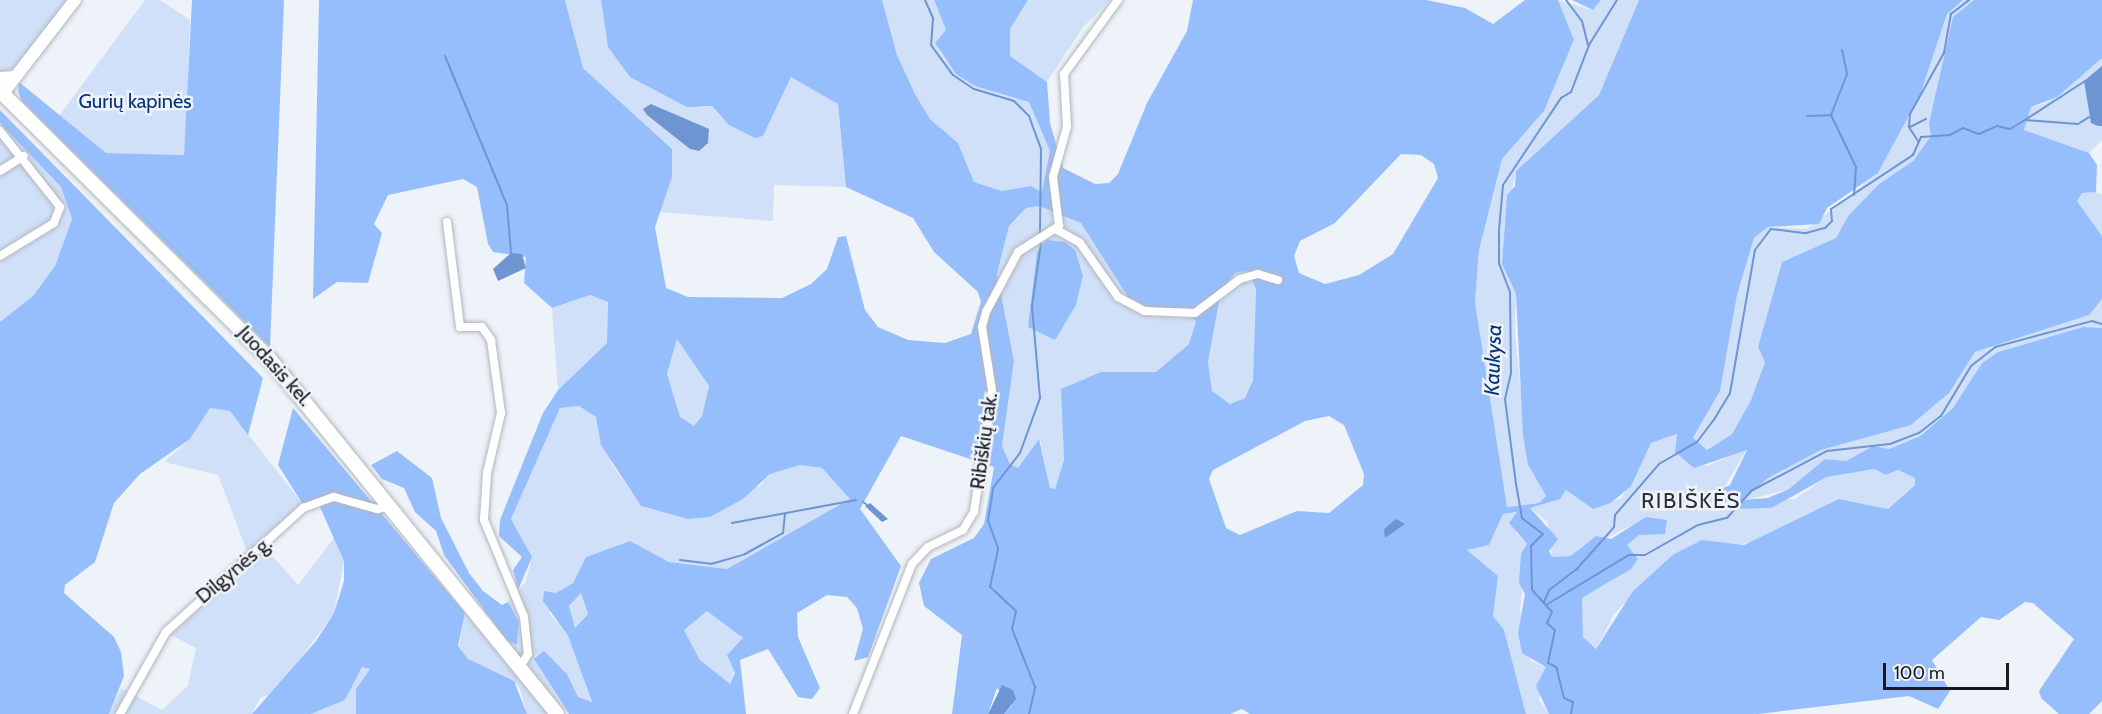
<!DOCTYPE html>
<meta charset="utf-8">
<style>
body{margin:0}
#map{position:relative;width:2102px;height:714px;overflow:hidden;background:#eef3f9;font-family:Cabin,sans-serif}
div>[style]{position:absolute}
.green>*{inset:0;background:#d0e0f8}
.forest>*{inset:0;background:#96befd}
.water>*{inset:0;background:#6e95d1}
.stream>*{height:2px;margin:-1px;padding:0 1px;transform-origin:1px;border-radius:1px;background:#6e95d1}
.roads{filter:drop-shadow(0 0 2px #b2b6bc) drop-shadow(0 0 2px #b2b6bc)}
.street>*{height:8px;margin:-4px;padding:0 4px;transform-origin:4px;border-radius:4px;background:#fff}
.secondary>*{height:12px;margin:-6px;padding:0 6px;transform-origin:6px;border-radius:6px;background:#fff}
.primary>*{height:14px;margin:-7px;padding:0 7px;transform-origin:7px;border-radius:7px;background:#fff}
span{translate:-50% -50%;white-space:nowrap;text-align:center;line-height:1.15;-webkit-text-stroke:5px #eef3f9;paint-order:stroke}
.park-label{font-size:20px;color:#02347b}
.street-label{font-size:20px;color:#191a1d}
.water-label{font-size:21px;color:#013379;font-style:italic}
.quarter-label{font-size:22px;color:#2b2e33;letter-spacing:1.5px}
.scale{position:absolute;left:1883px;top:663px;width:126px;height:27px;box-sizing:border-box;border:3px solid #191a1d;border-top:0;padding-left:8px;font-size:18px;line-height:21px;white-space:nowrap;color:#191a1d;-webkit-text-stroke:4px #eef3f9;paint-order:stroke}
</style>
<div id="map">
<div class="green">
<div style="clip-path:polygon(0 0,69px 0,17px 66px,4px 72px,0 71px)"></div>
<div style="clip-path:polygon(145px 0,160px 0,190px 20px,185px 155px,106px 153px,59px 116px)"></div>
<div style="clip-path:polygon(evenodd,565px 0,601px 0,608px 47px,703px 107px,712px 106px,729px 125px,763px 136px,791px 77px,804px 80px,838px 104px,846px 187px,774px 185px,773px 221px,659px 212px,672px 177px,672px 149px,583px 68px,565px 0,651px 104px,708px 129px,710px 135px,690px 149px,647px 115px,651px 104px)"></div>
<div style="clip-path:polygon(882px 0,934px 0,946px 30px,938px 49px,956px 74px,1029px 101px,1050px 151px,1043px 192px,1031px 186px,1002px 191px,974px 182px,958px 143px,930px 119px,915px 94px,897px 55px)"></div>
<div style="clip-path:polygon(1028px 0,1110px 0,1083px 27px,1047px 82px,1010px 56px,1010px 29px)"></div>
<div style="clip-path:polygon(1558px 0,1593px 10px,1601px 0,1639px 0,1599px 95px,1516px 171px,1505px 219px,1502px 264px,1516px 294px,1515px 331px,1528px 465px,1546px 496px,1539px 503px,1507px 507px,1475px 302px,1479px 250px,1502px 159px,1544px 111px,1574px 41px)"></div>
<div style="clip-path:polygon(1963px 0,1974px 0,1953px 17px,1931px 136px,1913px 161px,1879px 184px,1848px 216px,1836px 238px,1782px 262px,1758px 347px,1765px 362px,1751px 400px,1732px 434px,1707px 450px,1693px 439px,1720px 391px,1737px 295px,1754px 238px,1768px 227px,1807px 229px,1878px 173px,1920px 95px,1947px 14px)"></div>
<div style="clip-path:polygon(2102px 58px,2102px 140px,2089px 153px,2024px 130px,2031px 107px,2046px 103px)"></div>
<div style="clip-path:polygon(0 123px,61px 187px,72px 219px,55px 266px,34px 295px,0 322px)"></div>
<div style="clip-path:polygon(2096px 192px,2102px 195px,2102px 236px,2077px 201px,2082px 193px)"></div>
<div style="clip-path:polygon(evenodd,1039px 206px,1082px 223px,1128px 297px,1145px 306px,1185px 311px,1196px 321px,1189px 344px,1156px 372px,1087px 378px,1062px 389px,1064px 460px,1055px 489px,1050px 488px,1040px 440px,1018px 468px,1010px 464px,1002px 446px,1014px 361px,997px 274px,1009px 226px,1026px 208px,1039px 206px,1083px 276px,1076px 305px,1055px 339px,1029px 327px,1083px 276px)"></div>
<div style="clip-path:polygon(1247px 271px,1256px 289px,1253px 380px,1245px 398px,1230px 404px,1212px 391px,1208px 362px,1221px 291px,1235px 273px)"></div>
<div style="clip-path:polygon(590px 295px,608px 302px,607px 343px,558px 390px,552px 308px)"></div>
<div style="clip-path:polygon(2102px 299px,2102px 329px,2083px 327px,1998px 352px,1982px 363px,1953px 408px,1919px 436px,1889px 449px,1872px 446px,1846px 461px,1825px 459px,1789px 489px,1743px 501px,1768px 478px,1821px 450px,1911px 425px,1949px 393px,1975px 352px,2089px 315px)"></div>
<div style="clip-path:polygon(677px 339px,709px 386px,702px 416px,694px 426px,680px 418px,667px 374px)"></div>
<div style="clip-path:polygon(579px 406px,596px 417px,612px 464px,641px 506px,653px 510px,760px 486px,770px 474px,800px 465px,822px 468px,851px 499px,727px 569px,669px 562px,630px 541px,586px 557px,573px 583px,556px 593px,549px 613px,568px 636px,592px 703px,578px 697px,567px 674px,544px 652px,535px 659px,567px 714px,507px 641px,517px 645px,519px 622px,508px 602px,525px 583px,532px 557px,511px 519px,560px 408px)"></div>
<div style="clip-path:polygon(210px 408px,230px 411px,302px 503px,260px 542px,298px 585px,334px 538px,344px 561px,334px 613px,276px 692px,260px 698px,252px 714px,109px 714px,121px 688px,162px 710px,188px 685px,196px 648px,171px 635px,251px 562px,218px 475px,164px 462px,190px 439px)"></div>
<div style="clip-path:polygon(1677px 434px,1675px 452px,1707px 466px,1747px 449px,1715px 503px,1795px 499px,1827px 477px,1874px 469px,1886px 475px,1898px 470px,1915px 478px,1915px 485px,1888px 509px,1839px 499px,1762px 540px,1730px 546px,1713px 541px,1674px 554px,1614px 614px,1596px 649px,1583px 637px,1582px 598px,1610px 582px,1627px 545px,1639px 535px,1667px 529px,1630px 526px,1571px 556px,1552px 557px,1547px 521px,1529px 507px,1566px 490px,1593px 509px,1611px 503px,1622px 497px,1651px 443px)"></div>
<div style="clip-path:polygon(1518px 512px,1513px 519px,1516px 533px,1527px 544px,1520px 610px,1530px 661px,1546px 667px,1539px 700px,1549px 714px,1526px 714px,1504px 630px,1493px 616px,1498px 576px,1467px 550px,1489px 545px,1503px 514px)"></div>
<div style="clip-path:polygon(581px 593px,588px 614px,575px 628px,569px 606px)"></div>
<div style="clip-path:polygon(707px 610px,743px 638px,730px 685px,700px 660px,684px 630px)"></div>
<div style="clip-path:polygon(465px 613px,548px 714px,527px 714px,519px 686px,468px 659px,459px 647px)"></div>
<div style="clip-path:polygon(362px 667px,370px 669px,356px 689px,356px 714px,311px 714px,345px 700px)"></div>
</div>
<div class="forest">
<div style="clip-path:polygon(192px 0,284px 0,270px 347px,22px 101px,18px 91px,19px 82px,106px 153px,184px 155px)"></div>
<div style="clip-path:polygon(evenodd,319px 0,565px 0,583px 68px,672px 149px,672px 177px,655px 227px,666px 288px,688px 297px,782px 298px,811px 284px,827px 269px,838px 237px,846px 236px,865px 310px,878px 327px,908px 340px,945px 343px,971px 334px,981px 302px,978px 292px,934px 252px,913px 218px,846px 187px,838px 104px,791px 77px,763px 136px,755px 138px,729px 125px,712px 106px,687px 107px,630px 77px,608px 47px,601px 0,882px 0,897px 55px,915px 94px,930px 119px,958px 143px,974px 182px,1002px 191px,1031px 186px,1042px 192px,1050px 151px,1029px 102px,975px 86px,956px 74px,935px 43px,946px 30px,934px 0,1028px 0,1010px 29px,1010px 56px,1047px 82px,1050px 123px,1063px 168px,1095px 184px,1109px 183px,1118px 174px,1147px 103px,1187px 31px,1193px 0,1426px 0,1465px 8px,1493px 24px,1525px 0,1558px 0,1574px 40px,1544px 111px,1502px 159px,1479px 250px,1475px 302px,1507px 507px,1539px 503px,1546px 496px,1528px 465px,1523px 436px,1516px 294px,1502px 264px,1507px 195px,1515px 186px,1516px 171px,1599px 95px,1639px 0,1963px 0,1947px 14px,1920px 95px,1878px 173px,1827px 208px,1819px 224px,1768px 227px,1754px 238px,1737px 295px,1720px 391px,1693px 438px,1707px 450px,1732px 434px,1751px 400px,1765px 362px,1758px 347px,1782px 262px,1836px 238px,1848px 216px,1879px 184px,1913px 161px,1931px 136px,1929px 123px,1953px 17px,1974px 0,2102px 0,2102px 58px,2057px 97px,2031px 107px,2024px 130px,2089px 153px,2097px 165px,2096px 192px,2082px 193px,2077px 201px,2102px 236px,2102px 299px,2095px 308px,2089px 315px,1975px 352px,1949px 393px,1911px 425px,1821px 450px,1768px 478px,1743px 500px,1768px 498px,1789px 489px,1825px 459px,1846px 461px,1873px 446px,1889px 449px,1920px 436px,1953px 408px,1982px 363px,1998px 352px,2083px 327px,2102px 328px,2102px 701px,2089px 714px,2059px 714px,2041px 698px,2039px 691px,2074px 639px,2033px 603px,2025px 602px,1999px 620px,1981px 617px,1932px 660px,1950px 691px,1938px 709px,1909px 696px,1758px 714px,1549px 714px,1536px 686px,1546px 667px,1522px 653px,1518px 633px,1525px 594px,1519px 583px,1521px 554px,1527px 544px,1509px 523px,1517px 512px,1503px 514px,1489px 545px,1467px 550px,1498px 576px,1493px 616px,1504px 630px,1526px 714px,1250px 714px,1242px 709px,1230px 714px,1004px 714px,1012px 705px,997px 688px,988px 714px,952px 714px,962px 635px,924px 606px,919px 583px,931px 559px,974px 538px,984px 524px,994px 467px,901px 436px,860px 509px,901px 566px,868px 657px,854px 661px,863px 629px,857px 608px,847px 597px,827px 595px,797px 613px,798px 637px,820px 688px,812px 699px,798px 697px,768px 649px,740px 660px,746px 714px,569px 714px,534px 659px,544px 651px,567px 674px,578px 697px,592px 702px,568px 636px,543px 601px,544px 591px,556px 593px,573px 583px,586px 557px,630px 541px,669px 562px,727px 569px,850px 499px,822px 468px,800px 465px,770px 474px,743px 499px,710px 517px,688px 519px,641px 506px,601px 445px,596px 417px,579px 406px,560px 408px,511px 519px,532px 557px,518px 590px,513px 570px,522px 557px,499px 536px,500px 520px,543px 413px,558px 390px,607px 343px,608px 302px,590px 295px,552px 308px,524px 283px,526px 257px,493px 252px,488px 244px,477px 187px,463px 179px,388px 195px,374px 224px,382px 233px,368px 283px,337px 282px,313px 299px,319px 0,1401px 154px,1421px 155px,1434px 164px,1438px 178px,1393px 254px,1359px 275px,1325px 284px,1299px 273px,1294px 256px,1300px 241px,1335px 223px,1401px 154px,319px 0,1039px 206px,1081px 223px,1128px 297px,1145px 306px,1185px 311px,1196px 321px,1189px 344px,1156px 372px,1101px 372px,1061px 389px,1064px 460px,1055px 489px,1050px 488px,1039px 439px,1018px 468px,1010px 464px,1002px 446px,1014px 361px,997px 274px,1009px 226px,1026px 208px,1039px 206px,319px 0,1247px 271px,1256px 289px,1253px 380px,1245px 398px,1230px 404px,1212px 391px,1208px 362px,1221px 291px,1235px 273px,1247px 271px,319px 0,677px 339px,709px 386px,702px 416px,694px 426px,680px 417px,667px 374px,677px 339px,319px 0,1329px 416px,1344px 425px,1364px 474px,1363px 485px,1329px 513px,1297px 511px,1240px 535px,1226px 528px,1209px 479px,1213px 470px,1305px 421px,1329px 416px,319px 0,1677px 434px,1675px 452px,1694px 468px,1747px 450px,1730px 485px,1714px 492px,1723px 509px,1771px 508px,1827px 477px,1874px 469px,1886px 475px,1898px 470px,1915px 478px,1915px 485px,1888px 509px,1839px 499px,1744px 545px,1702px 540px,1674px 554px,1633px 591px,1596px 649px,1583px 637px,1582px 598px,1631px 569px,1638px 559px,1627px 545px,1639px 535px,1665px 534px,1667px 520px,1646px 517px,1611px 539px,1596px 536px,1571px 556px,1552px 557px,1549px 551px,1558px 539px,1530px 508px,1560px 499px,1566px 490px,1593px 509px,1611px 503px,1631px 486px,1651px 443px,1677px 434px,319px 0,581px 593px,588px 614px,575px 628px,569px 606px,581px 593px,319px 0,707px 611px,743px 638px,727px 655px,735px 673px,730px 684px,700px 660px,684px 630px,707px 611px)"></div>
<div style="clip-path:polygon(1572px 0,1601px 0,1593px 10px)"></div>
<div style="clip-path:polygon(0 110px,263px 378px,248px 435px,230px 411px,210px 408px,190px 439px,140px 474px,114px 503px,95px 562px,65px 585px,64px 593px,114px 637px,121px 652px,124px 676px,109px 714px,0 714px,0 322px,34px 295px,55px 266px,72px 219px,61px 187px,0 123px)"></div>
<div style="clip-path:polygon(1046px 240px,1065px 242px,1075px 250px,1083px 276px,1076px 305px,1055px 340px,1028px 327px,1037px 252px)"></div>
<div style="clip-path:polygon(293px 408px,465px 613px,458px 646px,468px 659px,514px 681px,527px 714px,356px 714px,356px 689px,370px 669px,362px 667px,345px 700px,311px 714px,252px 714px,316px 641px,334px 613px,344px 581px,344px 561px,319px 505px,302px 503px,278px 465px)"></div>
<div style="clip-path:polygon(397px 451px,432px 478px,441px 518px,469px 573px,483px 591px,502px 605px,508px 602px,519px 622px,517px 645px,507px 641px,444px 555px,436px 531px,415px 512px,404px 488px,382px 479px,371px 465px)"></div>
</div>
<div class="water">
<div style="clip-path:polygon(2102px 66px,2102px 126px,2098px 126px,2091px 123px,2084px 81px)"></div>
<div style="clip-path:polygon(651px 104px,709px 129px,708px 143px,699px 151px,690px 149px,647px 115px,643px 109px)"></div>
<div style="clip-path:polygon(511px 253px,522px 254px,526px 268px,498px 281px,493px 269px)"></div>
<div style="clip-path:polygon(870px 503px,888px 519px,882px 522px,865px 506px)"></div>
<div style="clip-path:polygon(1396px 519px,1405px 524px,1385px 538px,1384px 529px)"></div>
<div style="clip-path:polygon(1002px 685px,1013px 690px,1016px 699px,1004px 714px,988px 714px)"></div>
</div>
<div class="stream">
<div style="left:925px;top:0;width:20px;rotate:66deg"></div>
<div style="left:933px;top:18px;width:27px;rotate:94deg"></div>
<div style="left:931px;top:45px;width:37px;rotate:54deg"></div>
<div style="left:953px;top:75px;width:25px;rotate:34deg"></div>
<div style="left:974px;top:89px;width:42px;rotate:16.7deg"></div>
<div style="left:1014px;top:101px;width:21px;rotate:45deg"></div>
<div style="left:1029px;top:116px;width:35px;rotate:70deg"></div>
<div style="left:1041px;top:149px;width:84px;rotate:90.7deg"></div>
<div style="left:1566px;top:0;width:26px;rotate:53deg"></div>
<div style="left:1582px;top:21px;width:25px;rotate:76deg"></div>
<div style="left:1842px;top:50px;width:25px;rotate:78deg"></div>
<div style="left:1847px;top:74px;width:44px;rotate:111.3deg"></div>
<div style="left:1831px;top:115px;width:58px;rotate:64.3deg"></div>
<div style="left:1856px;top:167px;width:28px;rotate:94deg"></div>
<div style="left:445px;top:56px;width:161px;rotate:67.4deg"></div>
<div style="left:507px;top:205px;width:48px;rotate:85.2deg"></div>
<div style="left:1807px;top:116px;width:24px;rotate:-2deg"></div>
<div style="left:2025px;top:120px;width:72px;rotate:-33deg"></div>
<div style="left:1910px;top:127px;width:18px;rotate:-27deg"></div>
<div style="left:1918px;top:141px;width:17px;rotate:-123deg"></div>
<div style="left:1909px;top:127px;width:13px;rotate:-86deg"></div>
<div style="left:1910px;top:114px;width:70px;rotate:-60.9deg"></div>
<div style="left:1944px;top:53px;width:40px;rotate:-80deg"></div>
<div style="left:1951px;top:14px;width:23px;rotate:-38deg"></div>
<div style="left:863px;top:502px;width:4px;rotate:34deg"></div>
<div style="left:732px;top:523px;width:126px;rotate:-10.5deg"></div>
<div style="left:680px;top:560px;width:31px;rotate:7deg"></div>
<div style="left:711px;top:564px;width:35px;rotate:-16deg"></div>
<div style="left:745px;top:554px;width:43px;rotate:-28.9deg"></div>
<div style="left:783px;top:533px;width:19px;rotate:-84deg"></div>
<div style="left:1544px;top:602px;width:13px;rotate:-67deg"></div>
<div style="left:1549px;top:590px;width:34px;rotate:-37deg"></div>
<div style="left:1576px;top:570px;width:57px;rotate:-48.5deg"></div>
<div style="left:1614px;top:527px;width:12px;rotate:-85deg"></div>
<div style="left:1615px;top:515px;width:67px;rotate:-49.2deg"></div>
<div style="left:1659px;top:464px;width:44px;rotate:-30.1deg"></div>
<div style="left:1697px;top:442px;width:30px;rotate:-53deg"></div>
<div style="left:1715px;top:418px;width:29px;rotate:-59deg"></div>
<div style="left:1730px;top:393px;width:145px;rotate:-80.1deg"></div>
<div style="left:1755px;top:250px;width:26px;rotate:-53deg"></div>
<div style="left:1771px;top:229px;width:35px;rotate:7deg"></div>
<div style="left:1806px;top:233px;width:20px;rotate:-15deg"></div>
<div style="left:1825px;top:228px;width:10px;rotate:-45deg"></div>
<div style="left:1832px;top:221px;width:12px;rotate:-95deg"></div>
<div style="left:1831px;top:209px;width:98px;rotate:-33.4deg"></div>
<div style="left:1913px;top:155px;width:20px;rotate:-66deg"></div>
<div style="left:1921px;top:137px;width:29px;rotate:-4deg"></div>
<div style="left:1950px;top:135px;width:15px;rotate:-28deg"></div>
<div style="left:1963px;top:128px;width:17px;rotate:21deg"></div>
<div style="left:1979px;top:134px;width:20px;rotate:-24deg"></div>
<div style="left:1997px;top:126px;width:13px;rotate:13deg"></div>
<div style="left:2010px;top:129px;width:17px;rotate:-31deg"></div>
<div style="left:2025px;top:120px;width:53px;rotate:4.3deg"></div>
<div style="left:2078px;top:124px;width:13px;rotate:-32deg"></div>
<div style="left:1546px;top:605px;width:97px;rotate:-31.1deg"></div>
<div style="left:1629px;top:555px;width:16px"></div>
<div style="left:1645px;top:555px;width:61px;rotate:-29.5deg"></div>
<div style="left:1698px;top:525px;width:30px;rotate:-14deg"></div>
<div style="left:1727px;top:518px;width:36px;rotate:-48deg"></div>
<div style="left:1751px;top:491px;width:86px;rotate:-27.8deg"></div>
<div style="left:1827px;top:451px;width:63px;rotate:-6.3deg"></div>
<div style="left:1890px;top:444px;width:31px;rotate:-21deg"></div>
<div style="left:1919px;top:433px;width:28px;rotate:-38deg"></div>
<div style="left:1941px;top:416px;width:58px;rotate:-59deg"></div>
<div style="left:1971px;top:366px;width:31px;rotate:-38deg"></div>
<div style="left:1995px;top:347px;width:100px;rotate:-15deg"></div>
<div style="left:2092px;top:321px;width:10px;rotate:17deg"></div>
<div style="left:1029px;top:714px;width:28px;rotate:-77deg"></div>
<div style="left:1035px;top:687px;width:62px;rotate:-111.6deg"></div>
<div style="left:1012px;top:629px;width:18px;rotate:-77deg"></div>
<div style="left:1016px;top:611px;width:35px;rotate:-137deg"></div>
<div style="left:990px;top:587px;width:40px;rotate:-78deg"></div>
<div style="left:998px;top:548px;width:29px;rotate:-110deg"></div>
<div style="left:988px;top:521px;width:33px;rotate:-81deg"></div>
<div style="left:993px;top:488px;width:44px;rotate:-52.4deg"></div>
<div style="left:1020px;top:453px;width:59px;rotate:-70deg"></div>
<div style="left:1040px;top:398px;width:92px;rotate:-95deg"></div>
<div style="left:1032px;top:306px;width:64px;rotate:-81.9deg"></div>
<div style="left:1571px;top:714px;width:12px;rotate:-81deg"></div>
<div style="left:1573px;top:702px;width:10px;rotate:-156deg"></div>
<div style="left:1564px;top:698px;width:32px;rotate:-104deg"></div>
<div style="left:1556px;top:667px;width:9px;rotate:-153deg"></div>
<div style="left:1548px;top:663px;width:34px;rotate:-78deg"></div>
<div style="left:1555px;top:630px;width:11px;rotate:-139deg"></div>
<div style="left:1547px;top:623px;width:12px;rotate:-66deg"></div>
<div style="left:1552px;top:612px;width:30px;rotate:-132deg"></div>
<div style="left:1532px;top:590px;width:44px;rotate:-91.3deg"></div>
<div style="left:1531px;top:546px;width:17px;rotate:-45deg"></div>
<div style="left:1543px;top:534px;width:26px;rotate:-143deg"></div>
<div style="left:1522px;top:518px;width:35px;rotate:-100deg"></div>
<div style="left:1516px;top:484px;width:86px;rotate:-97.4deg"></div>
<div style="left:1505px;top:399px;width:26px;rotate:-77deg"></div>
<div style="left:1511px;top:374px;width:82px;rotate:-90.7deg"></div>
<div style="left:1510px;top:292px;width:30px;rotate:-111deg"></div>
<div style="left:1499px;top:264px;width:34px;rotate:-90deg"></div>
<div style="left:1499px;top:230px;width:45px;rotate:-84.9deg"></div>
<div style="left:1503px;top:185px;width:105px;rotate:-56.3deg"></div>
<div style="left:1561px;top:98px;width:12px;rotate:-31deg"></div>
<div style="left:1571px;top:92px;width:50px;rotate:-69deg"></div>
<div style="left:1589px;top:45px;width:53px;rotate:-58.1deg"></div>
</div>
<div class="roads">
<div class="street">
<div style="left:0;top:131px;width:97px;rotate:51.7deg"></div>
<div style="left:60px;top:207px;width:17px;rotate:111deg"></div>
<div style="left:54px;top:223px;width:63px;rotate:148.6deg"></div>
<div style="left:0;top:171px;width:28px;rotate:-32deg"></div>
<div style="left:447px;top:222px;width:106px;rotate:82.9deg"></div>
<div style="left:460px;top:327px;width:22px"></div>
<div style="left:482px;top:327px;width:16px;rotate:55deg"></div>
<div style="left:491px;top:340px;width:74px;rotate:82.2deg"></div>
<div style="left:501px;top:413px;width:62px;rotate:103.1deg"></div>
<div style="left:487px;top:473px;width:47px;rotate:93.7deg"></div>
<div style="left:484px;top:520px;width:105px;rotate:67.6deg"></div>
<div style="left:524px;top:617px;width:37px;rotate:84deg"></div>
<div style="left:528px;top:654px;width:15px;rotate:122deg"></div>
<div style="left:1057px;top:230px;width:26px;rotate:29deg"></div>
<div style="left:1080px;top:243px;width:66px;rotate:54.9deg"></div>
<div style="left:1118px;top:297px;width:30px;rotate:28deg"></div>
<div style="left:1144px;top:311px;width:51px;rotate:2.2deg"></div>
<div style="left:1195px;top:313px;width:56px;rotate:-37.1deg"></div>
<div style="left:1240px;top:279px;width:19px;rotate:-16deg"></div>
<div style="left:1258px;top:274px;width:21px;rotate:17deg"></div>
<div style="left:120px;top:714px;width:94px;rotate:-60.7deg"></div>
<div style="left:166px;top:632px;width:185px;rotate:-42.1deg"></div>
<div style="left:303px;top:508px;width:33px;rotate:-20deg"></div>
<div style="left:334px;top:497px;width:45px;rotate:15.6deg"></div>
<div style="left:377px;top:509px;width:14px;rotate:-12deg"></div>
<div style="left:853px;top:714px;width:161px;rotate:-68.5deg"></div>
<div style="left:912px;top:564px;width:23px;rotate:-47deg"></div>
<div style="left:928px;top:547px;width:39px;rotate:-26deg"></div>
<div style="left:963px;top:530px;width:21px;rotate:-59deg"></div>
<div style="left:974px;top:512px;width:123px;rotate:-81.6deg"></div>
<div style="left:992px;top:390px;width:64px;rotate:-99deg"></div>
<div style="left:982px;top:327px;width:16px;rotate:-75deg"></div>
<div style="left:986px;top:312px;width:68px;rotate:-61.9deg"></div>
<div style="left:1018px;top:252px;width:49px;rotate:-32.4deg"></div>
<div style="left:1059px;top:226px;width:49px;rotate:-97deg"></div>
<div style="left:1053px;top:177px;width:52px;rotate:-74.4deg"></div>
<div style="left:1067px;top:127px;width:53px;rotate:-93.2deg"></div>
<div style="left:1064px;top:74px;width:92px;rotate:-53.9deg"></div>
</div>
<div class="secondary">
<div style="left:0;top:78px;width:15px;rotate:-4deg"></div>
<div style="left:3px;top:93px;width:118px;rotate:-52.3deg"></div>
</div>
<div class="primary">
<div style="left:0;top:91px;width:378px;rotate:44.8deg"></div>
<div style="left:268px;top:357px;width:459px;rotate:51deg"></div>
</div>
</div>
<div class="park-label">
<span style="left:135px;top:101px">Gurių kapinės</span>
</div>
<div class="street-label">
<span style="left:275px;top:366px;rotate:48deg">Juodasis kel.</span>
<span style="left:984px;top:441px;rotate:-82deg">Ribiškių tak.</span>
<span style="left:234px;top:570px;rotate:-40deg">Dilgynės g.</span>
</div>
<div class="water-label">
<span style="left:1493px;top:360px;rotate:-88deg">Kaukysa</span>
</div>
<div class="quarter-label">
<span style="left:1691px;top:501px">RIBIŠKĖS</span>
</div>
<div class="scale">100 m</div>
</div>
